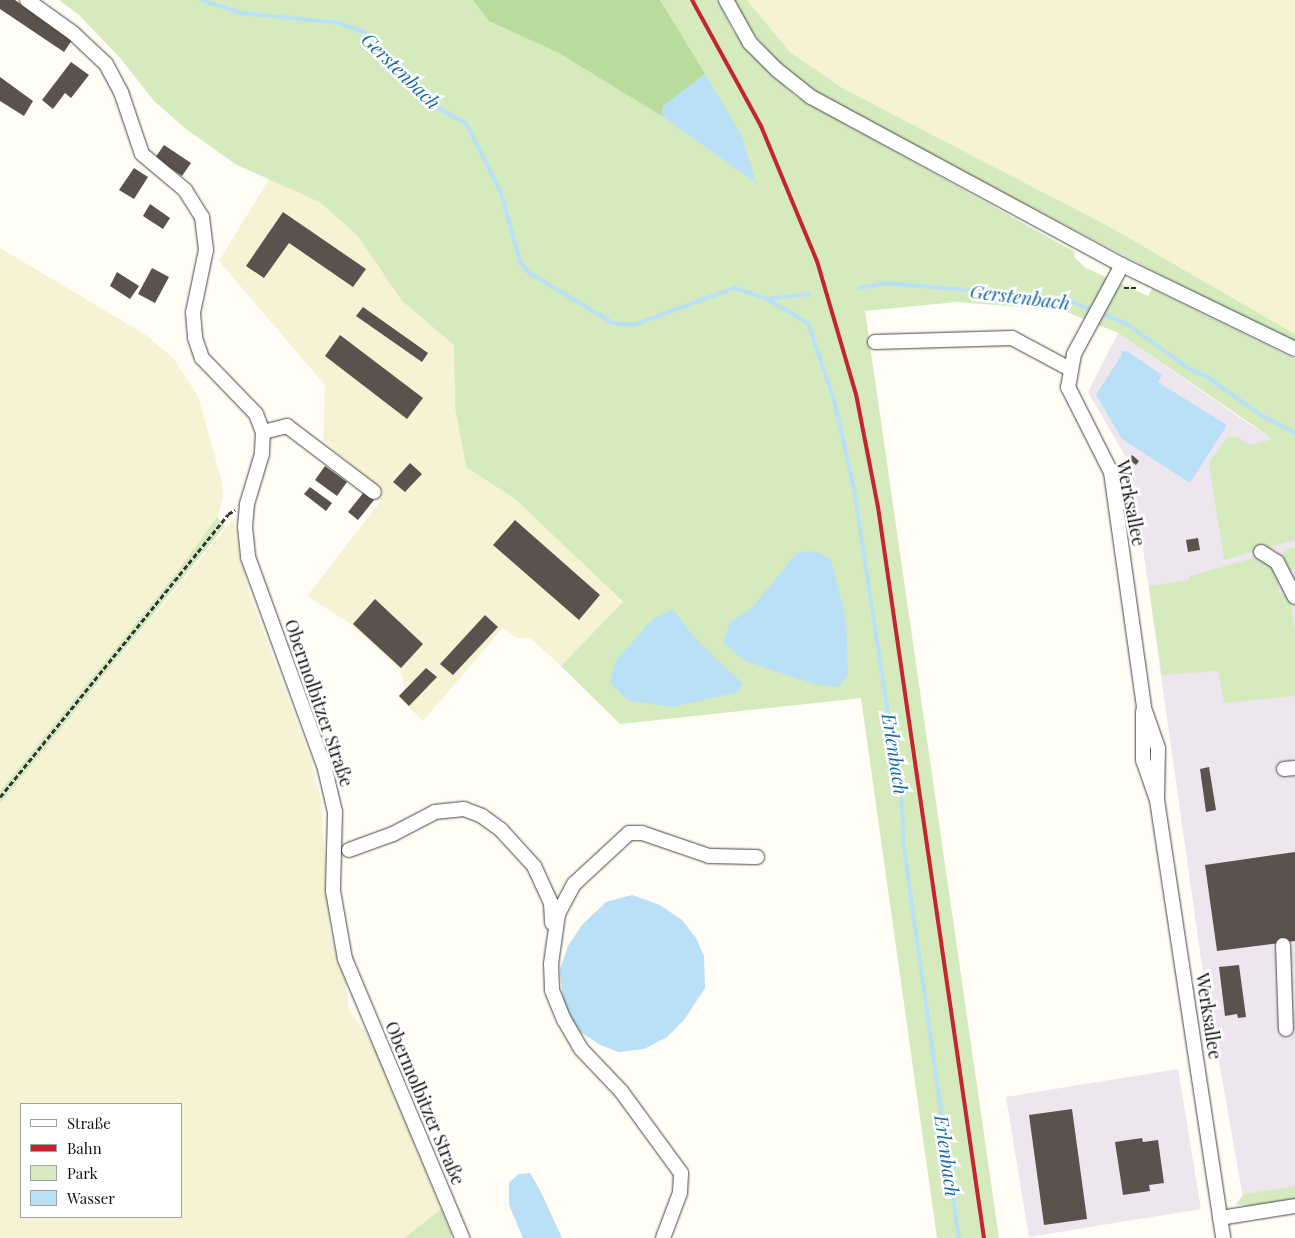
<!DOCTYPE html>
<meta charset="utf-8">
<style>
body{margin:0}
#map{position:relative;width:1295px;height:1238px;overflow:hidden;background:#fffdf5;font-family:"Playfair Display",serif}
div>[style]{position:absolute}
.industrial>*{inset:0;background:#eee6ef}
.farmland>*{inset:0;background:#f6f3d4}
.green>*{inset:0;background:#d5ebbd}
.forest>*{inset:0;background:#b9dc9c}
.water>*{inset:0;background:#b9e0f7}
.stream>*{height:4px;margin:-2px;padding:0 2px;transform-origin:2px;border-radius:2px;background:#b9e0f7}
.building>*{inset:0;background:#5a524d}
.path>*{height:2.5px;margin-top:-1.25px;transform-origin:0;background:repeating-linear-gradient(90deg,#333 0 5px,transparent 0 7.5px)}
.roads{filter:drop-shadow(0 0 1px #444) drop-shadow(0 0 1px #444)}
.minor>*{height:14px;margin:-7px;padding:0 7px;transform-origin:7px;border-radius:7px;background:#fff}
.rail>*{height:4px;margin:-2px;padding:0 2px;transform-origin:2px;border-radius:2px;background:#c4262e}
span{translate:-50% -50%;white-space:nowrap;text-align:center;line-height:1.15;-webkit-text-stroke:5px #fff;paint-order:stroke}
.street-label{font-size:18px;color:#111}
.water-label{font-size:19px;color:#1768a6;font-style:italic}
.legend{position:absolute;left:20px;top:1103px;width:162px;height:115px;box-sizing:border-box;background:#fff;border:1px solid #a0a0a0;margin:0;padding:6px 9px;list-style:none;font-size:15px;color:#111}
.legend li{display:flex;align-items:center;gap:10px;height:25px}
.legend b{width:25px;border:1px solid #a0a0a0}
</style>
<div id="map">
<div class="industrial">
<div style="clip-path:polygon(1118px 333px,1246px 422px,1295px 452px,1295px 1189px,1243px 1198px,1201px 959px,1136px 499px,1125px 456px,1088px 392px)"></div>
<div style="clip-path:polygon(1178px 1069px,1201px 1209px,1029px 1237px,1006px 1097px)"></div>
</div>
<div class="farmland">
<div style="clip-path:polygon(747px 0,1295px 0,1295px 334px,1110px 227px,844px 89px,790px 52px)"></div>
<div style="clip-path:polygon(269px 179px,319px 202px,357px 235px,402px 301px,454px 345px,455px 408px,466px 467px,515px 499px,623px 603px,561px 666px,530px 638px,517px 638px,503px 628px,423px 721px,398px 697px,405px 689px,401px 671px,351px 624px,307px 596px,380px 502px,376px 499px,383px 491px,323px 441px,325px 385px,219px 261px)"></div>
<div style="clip-path:polygon(0 248px,146px 335px,173px 358px,198px 396px,222px 482px,223px 497px,217px 517px,177px 572px,0 791px)"></div>
<div style="clip-path:polygon(evenodd,233px 519px,249px 592px,310px 757px,321px 799px,330px 932px,346px 983px,349px 1010px,374px 1045px,441px 1209px,404px 1238px,0 1238px,0 804px,233px 519px,21px 1104px,181px 1104px,181px 1217px,21px 1217px,21px 1104px)"></div>
</div>
<div class="green">
<div style="clip-path:polygon(59px 0,638px 0,696px 81px,704px 74px,660px 0,717px 0,733px 31px,747px 49px,795px 96px,1075px 252px,1074px 257px,1086px 268px,1148px 296px,1152px 289px,1295px 359px,1295px 540px,1224px 560px,1209px 463px,1227px 437px,1237px 437px,1251px 445px,1273px 439px,1118px 333px,1062px 310px,956px 302px,865px 311px,999px 1238px,937px 1238px,861px 698px,620px 724px,561px 666px,623px 602px,515px 499px,466px 467px,455px 408px,454px 345px,402px 301px,357px 235px,319px 202px,235px 164px,186px 129px,154px 101px,121px 59px,79px 15px)"></div>
<div style="clip-path:polygon(732px 0,747px 0,790px 52px,844px 89px,1110px 227px,1295px 334px,1295px 344px,830px 103px,780px 65px,744px 22px)"></div>
<div style="clip-path:polygon(217px 517px,225px 526px,0 804px,0 791px,177px 572px)"></div>
<div style="clip-path:polygon(1295px 547px,1295px 569px,1289px 570px,1287px 575px,1281px 557px,1285px 549px)"></div>
<div style="clip-path:polygon(1257px 557px,1270px 560px,1277px 576px,1279px 592px,1290px 599px,1295px 631px,1295px 696px,1224px 703px,1218px 671px,1162px 675px,1149px 586px,1189px 580px,1190px 576px)"></div>
<div style="clip-path:polygon(1295px 1186px,1295px 1200px,1247px 1206px,1236px 1204px,1244px 1194px)"></div>
<div style="clip-path:polygon(441px 1209px,452px 1235px,450px 1238px,404px 1238px)"></div>
</div>
<div class="forest">
<div style="clip-path:polygon(473px 0,660px 0,705px 74px,663px 106px,662px 116px,559px 53px,489px 21px)"></div>
</div>
<div class="water">
<div style="clip-path:polygon(705px 74px,742px 136px,756px 183px,662px 116px,663px 106px)"></div>
<div style="clip-path:polygon(1121px 351px,1127px 351px,1162px 375px,1158px 382px,1227px 425px,1190px 483px,1122px 439px,1096px 395px,1122px 354px)"></div>
<div style="clip-path:polygon(814px 551px,831px 559px,846px 618px,848px 675px,838px 687px,814px 684px,745px 661px,723px 643px,730px 622px,751px 609px,797px 553px)"></div>
<div style="clip-path:polygon(673px 609px,694px 637px,743px 684px,738px 692px,673px 707px,629px 701px,610px 683px,616px 660px,653px 619px)"></div>
<div style="clip-path:polygon(632px 895px,660px 905px,682px 920px,696px 938px,704px 956px,705px 988px,684px 1020px,667px 1037px,644px 1049px,619px 1052px,600px 1045px,576px 1029px,563px 1000px,560px 969px,568px 946px,582px 925px,606px 902px)"></div>
<div style="clip-path:polygon(530px 1173px,541px 1192px,562px 1238px,523px 1238px,509px 1205px,509px 1183px,518px 1174px)"></div>
</div>
<div class="stream">
<div style="left:201px;top:0;width:43px;rotate:17.6deg"></div>
<div style="left:242px;top:13px;width:98px;rotate:5.9deg"></div>
<div style="left:339px;top:23px;width:29px;rotate:20deg"></div>
<div style="left:366px;top:33px;width:52px;rotate:44.2deg"></div>
<div style="left:403px;top:69px;width:48px;rotate:50deg"></div>
<div style="left:434px;top:106px;width:36px;rotate:28deg"></div>
<div style="left:466px;top:123px;width:78px;rotate:63.4deg"></div>
<div style="left:501px;top:193px;width:71px;rotate:74.4deg"></div>
<div style="left:520px;top:261px;width:14px;rotate:54deg"></div>
<div style="left:528px;top:272px;width:99px;rotate:31deg"></div>
<div style="left:613px;top:323px;width:20px;rotate:6deg"></div>
<div style="left:633px;top:325px;width:108px;rotate:-20.1deg"></div>
<div style="left:734px;top:288px;width:35px;rotate:18deg"></div>
<div style="left:767px;top:299px;width:42px;rotate:-6.8deg"></div>
<div style="left:859px;top:288px;width:27px;rotate:-10deg"></div>
<div style="left:886px;top:283px;width:179px;rotate:5.1deg"></div>
<div style="left:1064px;top:299px;width:32px;rotate:22deg"></div>
<div style="left:767px;top:299px;width:48px;rotate:30.3deg"></div>
<div style="left:808px;top:323px;width:81px;rotate:71.3deg"></div>
<div style="left:834px;top:400px;width:91px;rotate:77.3deg"></div>
<div style="left:854px;top:489px;width:320px;rotate:81.4deg"></div>
<div style="left:902px;top:805px;width:36px;rotate:88deg"></div>
<div style="left:903px;top:841px;width:401px;rotate:82deg"></div>
<div style="left:1100px;top:313px;width:29px;rotate:22deg"></div>
<div style="left:1127px;top:324px;width:75px;rotate:35.8deg"></div>
<div style="left:1188px;top:368px;width:21px;rotate:25deg"></div>
<div style="left:1207px;top:377px;width:66px;rotate:35.1deg"></div>
<div style="left:1261px;top:415px;width:38px;rotate:28deg"></div>
</div>
<div class="building">
<div style="clip-path:polygon(0 0,15px 0,72px 40px,64px 52px,0 9px)"></div>
<div style="clip-path:polygon(71px 62px,89px 75px,71px 98px,65px 93px,53px 109px,42px 100px)"></div>
<div style="clip-path:polygon(0 77px,33px 101px,24px 116px,0 101px)"></div>
<div style="clip-path:polygon(164px 145px,191px 163px,182px 176px,155px 158px)"></div>
<div style="clip-path:polygon(134px 168px,148px 177px,134px 199px,119px 190px)"></div>
<div style="clip-path:polygon(150px 204px,170px 218px,163px 229px,143px 216px)"></div>
<div style="clip-path:polygon(283px 212px,366px 269px,353px 287px,289px 243px,264px 278px,246px 266px)"></div>
<div style="clip-path:polygon(152px 268px,169px 277px,155px 303px,138px 294px)"></div>
<div style="clip-path:polygon(117px 272px,139px 286px,130px 299px,110px 286px)"></div>
<div style="clip-path:polygon(363px 307px,428px 353px,422px 362px,356px 316px)"></div>
<div style="clip-path:polygon(340px 335px,423px 398px,407px 419px,325px 356px)"></div>
<div style="clip-path:polygon(1132px 455px,1139px 461px,1136px 465px,1129px 460px)"></div>
<div style="clip-path:polygon(410px 463px,422px 474px,405px 492px,393px 482px)"></div>
<div style="clip-path:polygon(325px 466px,347px 482px,337px 496px,315px 480px)"></div>
<div style="clip-path:polygon(310px 487px,332px 503px,326px 511px,304px 494px)"></div>
<div style="clip-path:polygon(364px 492px,374px 500px,358px 520px,348px 512px)"></div>
<div style="clip-path:polygon(515px 520px,600px 595px,579px 620px,493px 545px)"></div>
<div style="clip-path:polygon(1198px 538px,1200px 550px,1188px 552px,1186px 540px)"></div>
<div style="clip-path:polygon(375px 599px,423px 644px,401px 668px,353px 624px)"></div>
<div style="clip-path:polygon(485px 615px,498px 627px,453px 675px,440px 664px)"></div>
<div style="clip-path:polygon(426px 668px,437px 677px,409px 706px,399px 696px)"></div>
<div style="clip-path:polygon(1209px 767px,1216px 810px,1206px 812px,1200px 769px)"></div>
<div style="clip-path:polygon(1295px 852px,1295px 941px,1217px 951px,1205px 865px)"></div>
<div style="clip-path:polygon(1239px 965px,1246px 1017px,1238px 1018px,1237px 1014px,1225px 1016px,1219px 967px)"></div>
<div style="clip-path:polygon(1072px 1109px,1087px 1219px,1044px 1225px,1029px 1115px)"></div>
<div style="clip-path:polygon(1142px 1138px,1143px 1142px,1158px 1140px,1164px 1183px,1149px 1185px,1150px 1191px,1123px 1195px,1115px 1142px)"></div>
</div>
<div class="path">
<div style="left:1124px;top:288px;width:14px"></div>
<div style="left:0;top:797px;width:363px;rotate:-51.1deg"></div>
<div style="left:228px;top:514px;width:8px;rotate:-30deg"></div>
</div>
<div class="roads">
<div class="minor">
<div style="left:27px;top:0;width:57px;rotate:35.7deg"></div>
<div style="left:73px;top:33px;width:45px;rotate:43.2deg"></div>
<div style="left:106px;top:64px;width:32px;rotate:62deg"></div>
<div style="left:121px;top:92px;width:65px;rotate:71.3deg"></div>
<div style="left:142px;top:154px;width:56px;rotate:39.9deg"></div>
<div style="left:185px;top:190px;width:32px;rotate:58deg"></div>
<div style="left:202px;top:217px;width:33px;rotate:83deg"></div>
<div style="left:206px;top:250px;width:64px;rotate:101.7deg"></div>
<div style="left:193px;top:313px;width:25px;rotate:85deg"></div>
<div style="left:195px;top:338px;width:21px;rotate:71deg"></div>
<div style="left:202px;top:358px;width:78px;rotate:46deg"></div>
<div style="left:256px;top:414px;width:19px;rotate:69deg"></div>
<div style="left:263px;top:432px;width:22px;rotate:93deg"></div>
<div style="left:262px;top:454px;width:52px;rotate:106.7deg"></div>
<div style="left:247px;top:504px;width:23px;rotate:95deg"></div>
<div style="left:245px;top:527px;width:30px;rotate:84deg"></div>
<div style="left:248px;top:557px;width:226px;rotate:70deg"></div>
<div style="left:325px;top:769px;width:44px;rotate:76.9deg"></div>
<div style="left:335px;top:812px;width:79px;rotate:91.5deg"></div>
<div style="left:333px;top:891px;width:69px;rotate:80deg"></div>
<div style="left:345px;top:959px;width:303px;rotate:67.2deg"></div>
<div style="left:726px;top:0;width:49px;rotate:60.8deg"></div>
<div style="left:750px;top:43px;width:38px;rotate:45deg"></div>
<div style="left:777px;top:70px;width:43px;rotate:38.5deg"></div>
<div style="left:811px;top:97px;width:353px;rotate:28.4deg"></div>
<div style="left:1122px;top:265px;width:192px;rotate:25.9deg"></div>
<div style="left:1122px;top:265px;width:101px;rotate:118.3deg"></div>
<div style="left:1074px;top:354px;width:34px;rotate:100deg"></div>
<div style="left:1068px;top:387px;width:95px;rotate:63.2deg"></div>
<div style="left:1111px;top:472px;width:238px;rotate:82deg"></div>
<div style="left:1144px;top:708px;width:42px;rotate:70.7deg"></div>
<div style="left:1158px;top:748px;width:52px;rotate:91.1deg"></div>
<div style="left:875px;top:342px;width:137px;rotate:-1.7deg"></div>
<div style="left:1012px;top:338px;width:66px;rotate:28.1deg"></div>
<div style="left:263px;top:432px;width:25px;rotate:-14deg"></div>
<div style="left:287px;top:426px;width:109px;rotate:37.2deg"></div>
<div style="left:1261px;top:552px;width:19px;rotate:32deg"></div>
<div style="left:1277px;top:562px;width:39px;rotate:63deg"></div>
<div style="left:1143px;top:711px;width:49px;rotate:90deg"></div>
<div style="left:1143px;top:760px;width:42px;rotate:70.7deg"></div>
<div style="left:1157px;top:800px;width:443px;rotate:81.4deg"></div>
<div style="left:1284px;top:769px;width:11px;rotate:-5deg"></div>
<div style="left:349px;top:850px;width:47px;rotate:-20deg"></div>
<div style="left:393px;top:834px;width:47px;rotate:-27.6deg"></div>
<div style="left:435px;top:812px;width:29px;rotate:-6deg"></div>
<div style="left:464px;top:809px;width:19px;rotate:21deg"></div>
<div style="left:482px;top:816px;width:24px;rotate:36deg"></div>
<div style="left:501px;top:830px;width:49px;rotate:47.5deg"></div>
<div style="left:534px;top:866px;width:41px;rotate:65.3deg"></div>
<div style="left:551px;top:903px;width:20px;rotate:87deg"></div>
<div style="left:1283px;top:945px;width:84px;rotate:88deg"></div>
<div style="left:1220px;top:1218px;width:76px;rotate:-9.1deg"></div>
<div style="left:663px;top:1238px;width:48px;rotate:-69.3deg"></div>
<div style="left:680px;top:1193px;width:20px;rotate:-87deg"></div>
<div style="left:681px;top:1173px;width:102px;rotate:-126.2deg"></div>
<div style="left:621px;top:1091px;width:58px;rotate:-133.6deg"></div>
<div style="left:581px;top:1049px;width:34px;rotate:-120deg"></div>
<div style="left:564px;top:1020px;width:32px;rotate:-112deg"></div>
<div style="left:552px;top:990px;width:26px;rotate:-92deg"></div>
<div style="left:551px;top:964px;width:50px;rotate:-82deg"></div>
<div style="left:558px;top:914px;width:34px;rotate:-62deg"></div>
<div style="left:574px;top:884px;width:75px;rotate:-42.8deg"></div>
<div style="left:629px;top:833px;width:13px"></div>
<div style="left:642px;top:833px;width:71px;rotate:18.9deg"></div>
<div style="left:709px;top:856px;width:48px;rotate:1.2deg"></div>
</div>
</div>
<div class="rail">
<div style="left:692px;top:0;width:144px;rotate:61.3deg"></div>
<div style="left:761px;top:126px;width:146px;rotate:67.5deg"></div>
<div style="left:817px;top:261px;width:139px;rotate:73.7deg"></div>
<div style="left:856px;top:394px;width:115px;rotate:79deg"></div>
<div style="left:878px;top:507px;width:739px;rotate:81.75deg"></div>
</div>
<div class="street-label">
<span style="left:1131px;top:503px;rotate:79deg">Werksallee</span>
<span style="left:319px;top:703px;rotate:71deg">Obermolbitzer Straße</span>
<span style="left:1209px;top:1016px;rotate:81deg">Werksallee</span>
<span style="left:425px;top:1103px;rotate:67deg">Obermolbitzer Straße</span>
</div>
<div class="water-label">
<span style="left:401px;top:71px;rotate:44deg">Gerstenbach</span>
<span style="left:1020px;top:297px;rotate:7deg">Gerstenbach</span>
<span style="left:895px;top:754px;rotate:81deg">Erlenbach</span>
<span style="left:947px;top:1156px;rotate:82deg">Erlenbach</span>
</div>
<ul class="legend">
<li><b style="height:6px;background:#fff"></b>Straße</li>
<li><b style="height:6px;background:#c4262e"></b>Bahn</li>
<li><b style="height:14px;background:#d5ebbd"></b>Park</li>
<li><b style="height:14px;background:#b9e0f7"></b>Wasser</li>
</ul>
</div>
